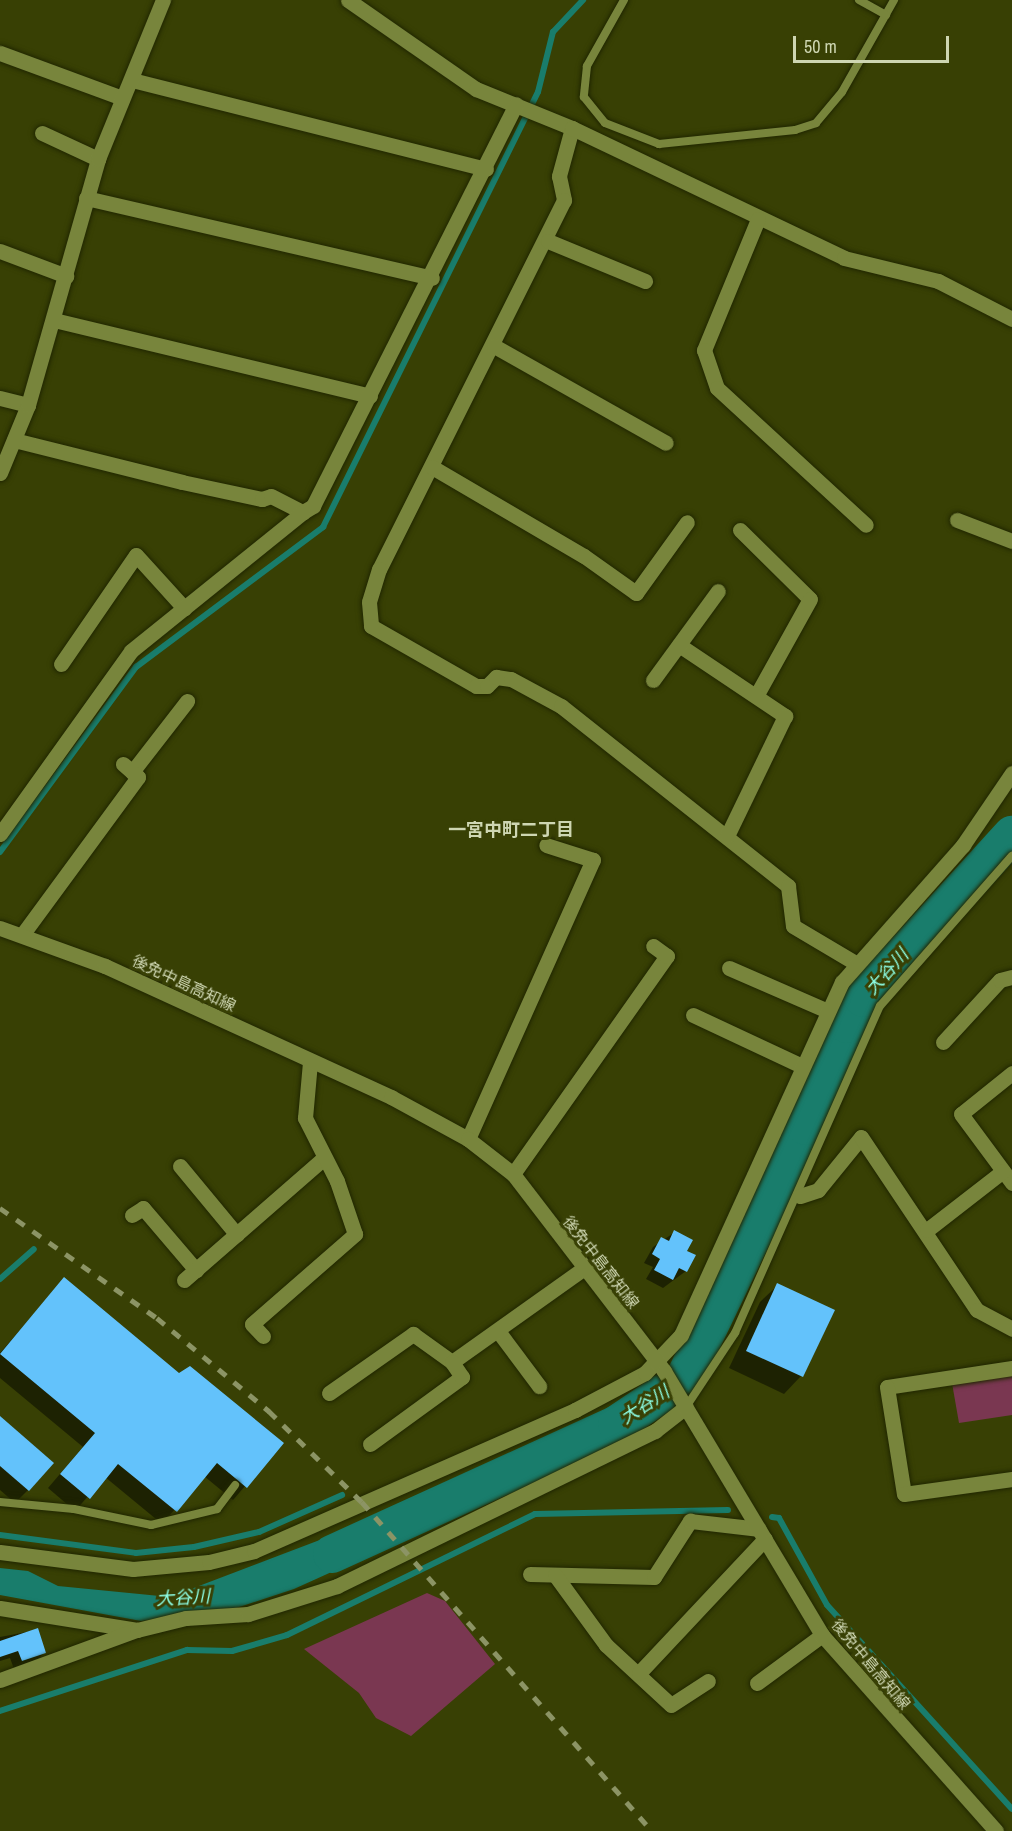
<!DOCTYPE html>
<meta charset="utf-8">
<style>
body{margin:0}
#map{position:relative;width:1012px;height:1831px;overflow:hidden;background:#384004;font-family:"Archivo Narrow","Noto Sans JP",sans-serif}
div>[style]{position:absolute}
.green>*{inset:0;background:#7a3751}
.water>*{inset:0;background:#197d6c}
.shadow>*{inset:0;background:#0007}
.stream>*{height:6px;margin:-3px;padding:0 3px;transform-origin:3px;border-radius:3px;background:#197d6c}
.river>*{height:38px;margin:-19px;padding:0 19px;transform-origin:19px;border-radius:19px;background:#197d6c}
.building>*{inset:0;background:#63c2fb}
.roads{filter:drop-shadow(0 0 2px #202600) drop-shadow(0 0 2px #202600)}
.service>*{height:8px;margin:-4px;padding:0 4px;transform-origin:4px;border-radius:4px;background:#78853c}
.minor>*{height:15px;margin:-7.5px;padding:0 7.5px;transform-origin:7.5px;border-radius:7.5px;background:#78853c}
.secondary>*{height:15px;margin:-7.5px;padding:0 7.5px;transform-origin:7.5px;border-radius:7.5px;background:#78853c}
.rail>*{height:4.5px;margin-top:-2.25px;transform-origin:0;background:repeating-linear-gradient(90deg,#8c9465 0 10px,transparent 0 20px)}
span{translate:-50% -50%;white-space:nowrap;text-align:center;line-height:1.15;-webkit-text-stroke:6px #384004;paint-order:stroke}
.street-label{font-size:16px;color:#ced6b2}
.neighbourhood-label{font-size:18px;color:#ced6b2;font-weight:700}
.water-label{font-size:18px;color:#8cfce3;font-style:italic}
.scale{position:absolute;left:793px;top:36px;width:156px;height:27px;box-sizing:border-box;border:3px solid #ced6b2;border-top:0;padding-left:8px;font-size:18px;line-height:21px;white-space:nowrap;color:#ced6b2;-webkit-text-stroke:4px #384004;paint-order:stroke}
</style>
<div id="map">
<div class="green">
<div style="clip-path:polygon(1012px 1373px,1012px 1415px,959px 1423px,952px 1383px)"></div>
<div style="clip-path:polygon(427px 1593px,445px 1601px,495px 1664px,411px 1736px,376px 1718px,359px 1693px,304px 1649px)"></div>
</div>
<div class="water">
<div style="clip-path:polygon(367px 1522px,389px 1546px,294px 1589px,227px 1611px,141px 1621px,0 1595px,0 1568px,28px 1571px,58px 1586px,170px 1597px)"></div>
</div>
<div class="shadow">
<div style="clip-path:polygon(675px 1232px,685px 1251px,686px 1271px,663px 1288px,646px 1279px,653px 1267px,644px 1263px,653px 1247px)"></div>
<div style="clip-path:polygon(64px 1279px,179px 1375px,282px 1443px,233px 1500px,204px 1476px,162px 1524px,105px 1477px,75px 1511px,48px 1488px,83px 1447px,0 1378px,0 1353px)"></div>
<div style="clip-path:polygon(778px 1285px,801px 1376px,784px 1394px,729px 1368px,760px 1302px)"></div>
<div style="clip-path:polygon(0 1418px,28px 1490px,15px 1503px,0 1490px)"></div>
<div style="clip-path:polygon(37px 1630px,45px 1652px,36px 1661px,14px 1669px,10px 1658px,0 1661px,0 1637px)"></div>
</div>
<div class="stream">
<div style="left:0;top:852px;width:230px;rotate:-53.7deg"></div>
<div style="left:136px;top:667px;width:234px;rotate:-36.8deg"></div>
<div style="left:323px;top:527px;width:485px;rotate:-63.7deg"></div>
<div style="left:538px;top:92px;width:62px;rotate:-76deg"></div>
<div style="left:553px;top:32px;width:44px;rotate:-46.8deg"></div>
<div style="left:0;top:1279px;width:45px;rotate:-41.4deg"></div>
<div style="left:772px;top:1517px;width:7px;rotate:8deg"></div>
<div style="left:779px;top:1518px;width:99px;rotate:61.1deg"></div>
<div style="left:827px;top:1605px;width:275px;rotate:47.8deg"></div>
<div style="left:0;top:1535px;width:137px;rotate:7.5deg"></div>
<div style="left:136px;top:1553px;width:58px;rotate:-5.9deg"></div>
<div style="left:194px;top:1547px;width:67px;rotate:-13deg"></div>
<div style="left:259px;top:1532px;width:91px;rotate:-24deg"></div>
<div style="left:0;top:1711px;width:197px;rotate:-18.1deg"></div>
<div style="left:187px;top:1650px;width:45px;rotate:1.3deg"></div>
<div style="left:232px;top:1651px;width:57px;rotate:-16.2deg"></div>
<div style="left:287px;top:1635px;width:276px;rotate:-26deg"></div>
<div style="left:535px;top:1514px;width:193px;rotate:-1.2deg"></div>
</div>
<div class="river">
<div style="left:332px;top:1554px;width:313px;rotate:-24.5deg"></div>
<div style="left:617px;top:1424px;width:81px;rotate:-33.9deg"></div>
<div style="left:684px;top:1379px;width:281px;rotate:-64.3deg"></div>
<div style="left:806px;top:1126px;width:110px;rotate:-68.1deg"></div>
<div style="left:847px;top:1024px;width:31px;rotate:-58deg"></div>
<div style="left:863px;top:998px;width:221px;rotate:-47.6deg"></div>
</div>
<div class="building">
<div style="clip-path:polygon(674px 1230px,693px 1240px,687px 1251px,696px 1255px,687px 1272px,679px 1268px,673px 1280px,654px 1270px,660px 1259px,652px 1254px,661px 1237px,669px 1241px)"></div>
<div style="clip-path:polygon(64px 1277px,179px 1373px,190px 1366px,284px 1443px,247px 1488px,217px 1463px,177px 1512px,118px 1464px,90px 1499px,60px 1474px,95px 1433px,0 1354px)"></div>
<div style="clip-path:polygon(777px 1283px,835px 1310px,803px 1377px,746px 1351px)"></div>
<div style="clip-path:polygon(0 1416px,54px 1463px,29px 1491px,0 1466px)"></div>
<div style="clip-path:polygon(38px 1628px,46px 1653px,22px 1661px,18px 1651px,0 1657px,0 1641px)"></div>
</div>
<div class="roads">
<div class="service">
<div style="left:624px;top:0;width:76px;rotate:119.3deg"></div>
<div style="left:587px;top:66px;width:31px;rotate:96deg"></div>
<div style="left:584px;top:97px;width:33px;rotate:51deg"></div>
<div style="left:605px;top:123px;width:58px;rotate:21.3deg"></div>
<div style="left:659px;top:144px;width:137px;rotate:-5.9deg"></div>
<div style="left:795px;top:130px;width:22px;rotate:-18deg"></div>
<div style="left:816px;top:123px;width:40px;rotate:-50deg"></div>
<div style="left:842px;top:92px;width:106px;rotate:-60.5deg"></div>
<div style="left:859px;top:0;width:31px;rotate:29deg"></div>
<div style="left:686px;top:1407px;width:89px;rotate:-56.5deg"></div>
<div style="left:735px;top:1333px;width:358px;rotate:-66.1deg"></div>
<div style="left:880px;top:1006px;width:200px;rotate:-48.7deg"></div>
<div style="left:0;top:1502px;width:74px;rotate:5.4deg"></div>
<div style="left:74px;top:1509px;width:79px;rotate:11.7deg"></div>
<div style="left:151px;top:1525px;width:68px;rotate:-13.6deg"></div>
<div style="left:217px;top:1509px;width:30px;rotate:-53deg"></div>
</div>
<div class="minor">
<div style="left:348px;top:0;width:156px;rotate:34.8deg"></div>
<div style="left:476px;top:89px;width:104px;rotate:22.1deg"></div>
<div style="left:572px;top:128px;width:50px;rotate:105.2deg"></div>
<div style="left:559px;top:176px;width:25px;rotate:78deg"></div>
<div style="left:564px;top:200px;width:413px;rotate:116.6deg"></div>
<div style="left:379px;top:569px;width:34px;rotate:107deg"></div>
<div style="left:369px;top:602px;width:24px;rotate:85deg"></div>
<div style="left:371px;top:626px;width:121px;rotate:29.7deg"></div>
<div style="left:476px;top:686px;width:11px"></div>
<div style="left:487px;top:686px;width:13px;rotate:-45deg"></div>
<div style="left:496px;top:677px;width:15px;rotate:8deg"></div>
<div style="left:511px;top:679px;width:57px;rotate:28.4deg"></div>
<div style="left:561px;top:706px;width:290px;rotate:38.4deg"></div>
<div style="left:788px;top:886px;width:40px;rotate:82.9deg"></div>
<div style="left:793px;top:926px;width:74px;rotate:30.7deg"></div>
<div style="left:0;top:53px;width:130px;rotate:20.2deg"></div>
<div style="left:132px;top:80px;width:365px;rotate:14.1deg"></div>
<div style="left:572px;top:128px;width:301px;rotate:25.5deg"></div>
<div style="left:844px;top:258px;width:97px;rotate:13.7deg"></div>
<div style="left:938px;top:281px;width:83px;rotate:27.2deg"></div>
<div style="left:42px;top:133px;width:62px;rotate:24.9deg"></div>
<div style="left:86px;top:198px;width:355px;rotate:13deg"></div>
<div style="left:758px;top:219px;width:142px;rotate:112.4deg"></div>
<div style="left:704px;top:350px;width:40px;rotate:71.1deg"></div>
<div style="left:717px;top:388px;width:202px;rotate:42.6deg"></div>
<div style="left:548px;top:241px;width:105px;rotate:22.4deg"></div>
<div style="left:0;top:251px;width:71px;rotate:20.7deg"></div>
<div style="left:54px;top:320px;width:325px;rotate:13.5deg"></div>
<div style="left:494px;top:346px;width:197px;rotate:29.4deg"></div>
<div style="left:0;top:398px;width:29px;rotate:14deg"></div>
<div style="left:14px;top:440px;width:173px;rotate:14deg"></div>
<div style="left:182px;top:482px;width:82px;rotate:12deg"></div>
<div style="left:262px;top:499px;width:9px;rotate:-18deg"></div>
<div style="left:271px;top:496px;width:36px;rotate:27deg"></div>
<div style="left:303px;top:512px;width:12px;rotate:-31deg"></div>
<div style="left:313px;top:506px;width:450px;rotate:-63.2deg"></div>
<div style="left:432px;top:467px;width:176px;rotate:30.4deg"></div>
<div style="left:584px;top:556px;width:64px;rotate:35.4deg"></div>
<div style="left:636px;top:593px;width:87px;rotate:-54.3deg"></div>
<div style="left:0;top:473px;width:74px;rotate:-67.6deg"></div>
<div style="left:28px;top:405px;width:256px;rotate:-74.1deg"></div>
<div style="left:98px;top:159px;width:172px;rotate:-67.8deg"></div>
<div style="left:957px;top:520px;width:59px;rotate:20.9deg"></div>
<div style="left:740px;top:530px;width:98px;rotate:44.6deg"></div>
<div style="left:810px;top:599px;width:111px;rotate:119.1deg"></div>
<div style="left:679px;top:645px;width:128px;rotate:33.8deg"></div>
<div style="left:785px;top:716px;width:133px;rotate:115.8deg"></div>
<div style="left:61px;top:664px;width:132px;rotate:-55.5deg"></div>
<div style="left:136px;top:555px;width:72px;rotate:47.8deg"></div>
<div style="left:653px;top:680px;width:110px;rotate:-53.9deg"></div>
<div style="left:132px;top:772px;width:90px;rotate:-52.2deg"></div>
<div style="left:0;top:834px;width:225px;rotate:-54.4deg"></div>
<div style="left:131px;top:651px;width:221px;rotate:-38.9deg"></div>
<div style="left:22px;top:935px;width:196px;rotate:-53.7deg"></div>
<div style="left:138px;top:777px;width:20px;rotate:-139deg"></div>
<div style="left:729px;top:968px;width:108px;rotate:23.5deg"></div>
<div style="left:693px;top:1015px;width:120px;rotate:25.1deg"></div>
<div style="left:943px;top:1042px;width:84px;rotate:-47.4deg"></div>
<div style="left:1000px;top:980px;width:12px;rotate:-14deg"></div>
<div style="left:1012px;top:1073px;width:65px;rotate:141.2deg"></div>
<div style="left:961px;top:1114px;width:86px;rotate:53.5deg"></div>
<div style="left:468px;top:1139px;width:306px;rotate:-65.9deg"></div>
<div style="left:593px;top:860px;width:49px;rotate:-162.3deg"></div>
<div style="left:180px;top:1166px;width:89px;rotate:50.4deg"></div>
<div style="left:513px;top:1174px;width:267px;rotate:-54.8deg"></div>
<div style="left:667px;top:956px;width:17px;rotate:-144deg"></div>
<div style="left:800px;top:1196px;width:19px;rotate:-18deg"></div>
<div style="left:818px;top:1190px;width:68px;rotate:-50.9deg"></div>
<div style="left:861px;top:1137px;width:208px;rotate:56.2deg"></div>
<div style="left:977px;top:1310px;width:40px;rotate:28deg"></div>
<div style="left:132px;top:1215px;width:13px;rotate:-32deg"></div>
<div style="left:143px;top:1208px;width:82px;rotate:49.5deg"></div>
<div style="left:927px;top:1230px;width:96px;rotate:-37.8deg"></div>
<div style="left:184px;top:1280px;width:186px;rotate:-41.1deg"></div>
<div style="left:498px;top:1331px;width:69px;rotate:53.3deg"></div>
<div style="left:263px;top:1336px;width:16px;rotate:-133deg"></div>
<div style="left:252px;top:1324px;width:137px;rotate:-41.1deg"></div>
<div style="left:355px;top:1234px;width:56px;rotate:-108.8deg"></div>
<div style="left:337px;top:1181px;width:71px;rotate:-116.9deg"></div>
<div style="left:305px;top:1118px;width:56px;rotate:-84.9deg"></div>
<div style="left:1012px;top:1368px;width:126px;rotate:171.4deg"></div>
<div style="left:887px;top:1387px;width:108px;rotate:81deg"></div>
<div style="left:904px;top:1494px;width:109px;rotate:-7.9deg"></div>
<div style="left:329px;top:1393px;width:103px;rotate:-35.1deg"></div>
<div style="left:413px;top:1334px;width:48px;rotate:35.7deg"></div>
<div style="left:452px;top:1362px;width:161px;rotate:-35.4deg"></div>
<div style="left:370px;top:1444px;width:114px;rotate:-36.1deg"></div>
<div style="left:462px;top:1377px;width:18px;rotate:-124deg"></div>
<div style="left:0;top:1552px;width:134px;rotate:7.3deg"></div>
<div style="left:133px;top:1569px;width:76px;rotate:-5.3deg"></div>
<div style="left:209px;top:1562px;width:46px;rotate:-13.7deg"></div>
<div style="left:254px;top:1551px;width:351px;rotate:-23.7deg"></div>
<div style="left:575px;top:1410px;width:79px;rotate:-27.9deg"></div>
<div style="left:645px;top:1373px;width:52px;rotate:-46.5deg"></div>
<div style="left:681px;top:1335px;width:388px;rotate:-65.5deg"></div>
<div style="left:842px;top:982px;width:183px;rotate:-48.5deg"></div>
<div style="left:963px;top:845px;width:87px;rotate:-55.8deg"></div>
<div style="left:530px;top:1574px;width:124px;rotate:1.4deg"></div>
<div style="left:654px;top:1577px;width:67px;rotate:-57.3deg"></div>
<div style="left:690px;top:1521px;width:69px;rotate:6.6deg"></div>
<div style="left:555px;top:1575px;width:87px;rotate:53.9deg"></div>
<div style="left:606px;top:1645px;width:88px;rotate:42.7deg"></div>
<div style="left:671px;top:1705px;width:44px;rotate:-33deg"></div>
<div style="left:0;top:1608px;width:139px;rotate:9.1deg"></div>
<div style="left:639px;top:1673px;width:184px;rotate:-46.8deg"></div>
<div style="left:0;top:1680px;width:146px;rotate:-20.1deg"></div>
<div style="left:137px;top:1630px;width:50px;rotate:-13.8deg"></div>
<div style="left:186px;top:1618px;width:62px;rotate:-3.7deg"></div>
<div style="left:248px;top:1614px;width:93px;rotate:-17.5deg"></div>
<div style="left:337px;top:1586px;width:354px;rotate:-26deg"></div>
<div style="left:655px;top:1431px;width:39px;rotate:-38deg"></div>
<div style="left:757px;top:1683px;width:81px;rotate:-36.4deg"></div>
</div>
<div class="secondary">
<div style="left:0;top:928px;width:112px;rotate:19.9deg"></div>
<div style="left:105px;top:966px;width:315px;rotate:24.6deg"></div>
<div style="left:391px;top:1097px;width:88px;rotate:28.6deg"></div>
<div style="left:468px;top:1139px;width:57px;rotate:37.9deg"></div>
<div style="left:513px;top:1174px;width:248px;rotate:52.5deg"></div>
<div style="left:664px;top:1371px;width:308px;rotate:59.1deg"></div>
<div style="left:822px;top:1635px;width:262px;rotate:48.4deg"></div>
</div>
</div>
<div class="rail">
<div style="left:0;top:1208px;width:192px;rotate:35deg"></div>
<div style="left:157px;top:1318px;width:146px;rotate:39.7deg"></div>
<div style="left:269px;top:1411px;width:130px;rotate:44.4deg"></div>
<div style="left:362px;top:1502px;width:439px;rotate:48.6deg"></div>
</div>
<div class="street-label">
<span style="left:184px;top:983px;rotate:25deg">後免中島高知線</span>
<span style="left:601px;top:1262px;rotate:52deg">後免中島高知線</span>
<span style="left:871px;top:1664px;rotate:50deg">後免中島高知線</span>
</div>
<div class="neighbourhood-label">
<span style="left:511px;top:830px">一宮中町二丁目</span>
</div>
<div class="water-label">
<span style="left:887px;top:972px;rotate:-48deg">大谷川</span>
<span style="left:645px;top:1405px;rotate:-33deg">大谷川</span>
<span style="left:183px;top:1598px;rotate:-3deg">大谷川</span>
</div>
<div class="scale">50 m</div>
</div>
